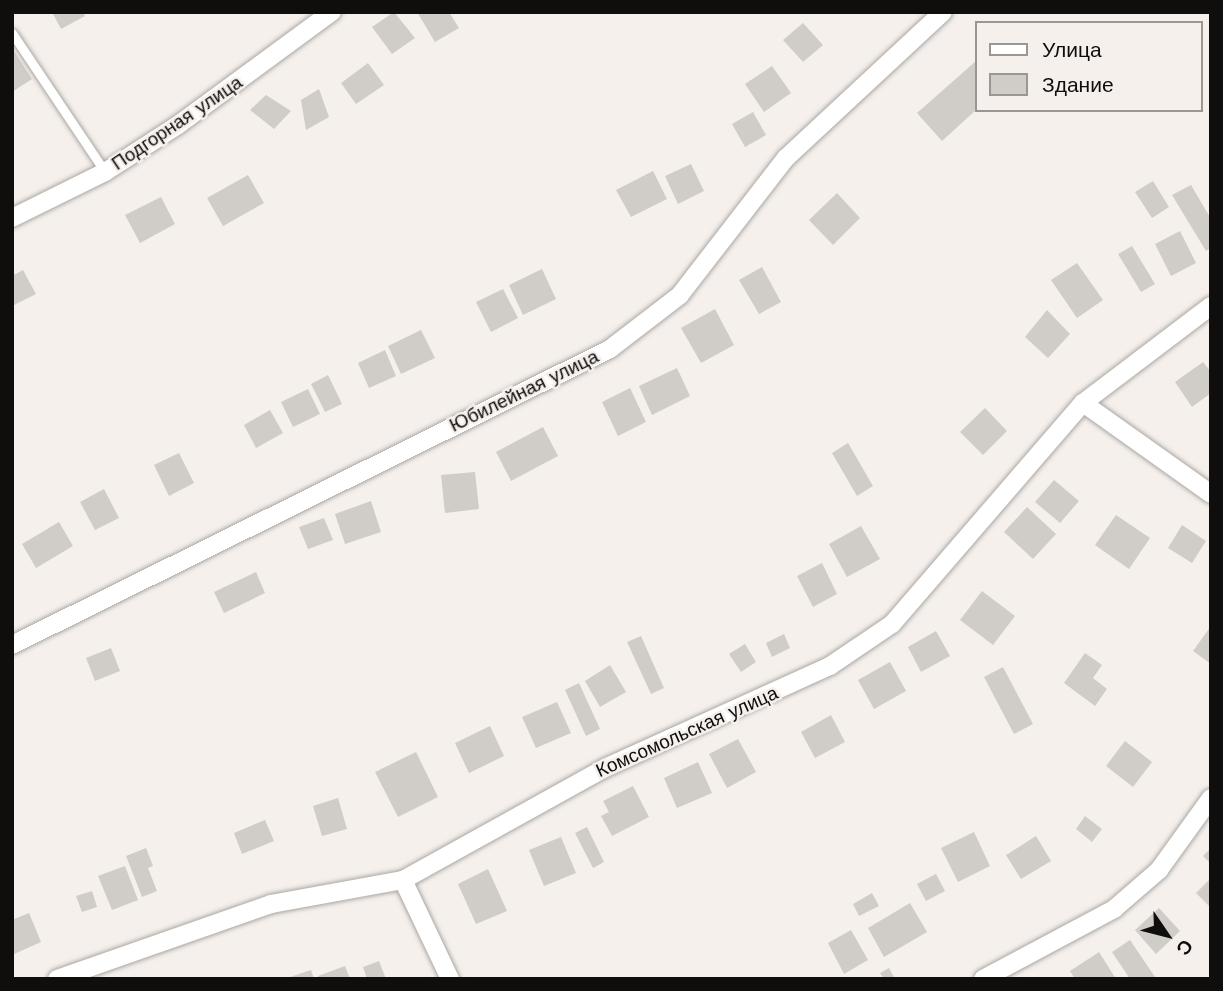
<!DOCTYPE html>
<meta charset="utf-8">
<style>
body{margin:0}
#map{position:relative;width:1223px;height:991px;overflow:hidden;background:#f5f0ec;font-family:"Work Sans",sans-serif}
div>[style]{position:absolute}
.building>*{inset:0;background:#d0ccc8}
.roads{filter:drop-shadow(0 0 2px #aba7a2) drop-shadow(0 0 2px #aba7a2)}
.service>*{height:9px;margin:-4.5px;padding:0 4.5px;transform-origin:4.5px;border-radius:4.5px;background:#fff}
.minor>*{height:18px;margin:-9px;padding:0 9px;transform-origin:9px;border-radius:9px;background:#fff}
span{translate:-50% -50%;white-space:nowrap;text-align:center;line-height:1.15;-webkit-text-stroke:5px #f5f0ec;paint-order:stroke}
.street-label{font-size:19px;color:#0f0e0d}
.frame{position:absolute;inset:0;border:14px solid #0f0e0d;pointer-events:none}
.legend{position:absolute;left:975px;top:21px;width:228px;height:91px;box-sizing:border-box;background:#f5f0ec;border:2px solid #999693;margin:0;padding:9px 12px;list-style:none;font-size:21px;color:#0f0e0d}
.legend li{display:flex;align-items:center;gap:14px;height:35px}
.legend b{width:35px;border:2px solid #999693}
.north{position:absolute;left:1132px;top:900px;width:70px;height:70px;-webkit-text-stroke:5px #f5f0ec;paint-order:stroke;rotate:125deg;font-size:19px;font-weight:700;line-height:28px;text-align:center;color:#0f0e0d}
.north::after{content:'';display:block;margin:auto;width:24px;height:32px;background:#0f0e0d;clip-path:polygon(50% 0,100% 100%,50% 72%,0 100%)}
</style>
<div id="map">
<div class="building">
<div style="clip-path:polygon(52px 12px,83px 12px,85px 16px,61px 29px)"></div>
<div style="clip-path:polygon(394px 12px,415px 38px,392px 54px,372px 27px)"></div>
<div style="clip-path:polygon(417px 12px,449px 12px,459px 28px,435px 42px)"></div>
<div style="clip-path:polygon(803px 23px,823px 45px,803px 62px,783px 40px)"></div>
<div style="clip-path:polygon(12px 48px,32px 79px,12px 92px)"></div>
<div style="clip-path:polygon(976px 61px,976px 110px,942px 141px,917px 113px)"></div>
<div style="clip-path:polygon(368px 63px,384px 85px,356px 104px,341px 83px)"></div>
<div style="clip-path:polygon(772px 66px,791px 93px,764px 112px,745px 84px)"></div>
<div style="clip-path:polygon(319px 89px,329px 117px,306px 130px,301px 100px)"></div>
<div style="clip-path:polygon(266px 95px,291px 111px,274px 129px,250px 110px)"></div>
<div style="clip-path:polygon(753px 112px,766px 135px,745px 147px,732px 124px)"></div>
<div style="clip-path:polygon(691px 164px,704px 191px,678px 204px,665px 176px)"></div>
<div style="clip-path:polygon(653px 171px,667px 199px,631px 217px,616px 190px)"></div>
<div style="clip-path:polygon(248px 175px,264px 203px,223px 226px,207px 198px)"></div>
<div style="clip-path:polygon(1153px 181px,1169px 207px,1152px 218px,1135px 192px)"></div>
<div style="clip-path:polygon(1191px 185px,1211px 219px,1211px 248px,1206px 251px,1172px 195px)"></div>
<div style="clip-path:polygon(837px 193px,860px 218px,833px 245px,809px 220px)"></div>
<div style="clip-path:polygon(161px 197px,175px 224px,140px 243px,125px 215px)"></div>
<div style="clip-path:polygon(1180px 231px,1196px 263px,1171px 276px,1155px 244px)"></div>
<div style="clip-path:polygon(1132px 246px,1155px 284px,1141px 292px,1118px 254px)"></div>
<div style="clip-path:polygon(1077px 263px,1103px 300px,1077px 318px,1051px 280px)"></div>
<div style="clip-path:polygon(762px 267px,781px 302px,759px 314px,739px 280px)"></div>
<div style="clip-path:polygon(542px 269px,556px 299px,523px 315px,509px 285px)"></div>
<div style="clip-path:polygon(23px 270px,36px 294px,12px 306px,12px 276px)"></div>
<div style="clip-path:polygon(503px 289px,518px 318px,491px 332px,476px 302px)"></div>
<div style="clip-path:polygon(715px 309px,734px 345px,701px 363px,681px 328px)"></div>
<div style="clip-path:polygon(1047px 310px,1070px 334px,1048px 358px,1025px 337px)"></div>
<div style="clip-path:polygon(421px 330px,435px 358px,401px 374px,388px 346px)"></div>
<div style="clip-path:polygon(385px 350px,396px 376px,369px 388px,358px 363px)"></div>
<div style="clip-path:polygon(1203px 362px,1211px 372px,1211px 393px,1192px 407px,1175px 382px)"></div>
<div style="clip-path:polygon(677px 368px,690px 396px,652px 415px,639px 386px)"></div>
<div style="clip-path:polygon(328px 375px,342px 404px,325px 412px,311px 384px)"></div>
<div style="clip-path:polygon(630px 388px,646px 422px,618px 436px,602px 402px)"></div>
<div style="clip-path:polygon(308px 389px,320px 414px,293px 427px,281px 402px)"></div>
<div style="clip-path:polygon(985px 408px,1007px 431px,983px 455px,960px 432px)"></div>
<div style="clip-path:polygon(270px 410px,283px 433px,256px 448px,244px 425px)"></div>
<div style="clip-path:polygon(543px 427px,558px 456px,511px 481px,496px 452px)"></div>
<div style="clip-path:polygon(848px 443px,873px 486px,857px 496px,832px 453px)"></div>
<div style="clip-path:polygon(179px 453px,194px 483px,169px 496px,154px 465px)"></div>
<div style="clip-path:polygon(475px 472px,479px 509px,445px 513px,441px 475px)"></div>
<div style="clip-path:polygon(1054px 480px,1079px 501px,1060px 523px,1035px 502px)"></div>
<div style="clip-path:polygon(104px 489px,119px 518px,95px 530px,80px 502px)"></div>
<div style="clip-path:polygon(371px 501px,381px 532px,345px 544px,335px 514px)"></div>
<div style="clip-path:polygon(1027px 507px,1056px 534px,1033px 559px,1004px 532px)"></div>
<div style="clip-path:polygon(1116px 515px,1150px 538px,1129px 569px,1095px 545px)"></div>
<div style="clip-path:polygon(324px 518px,333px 540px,308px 549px,299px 527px)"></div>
<div style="clip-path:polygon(59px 522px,73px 546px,36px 568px,22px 544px)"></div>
<div style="clip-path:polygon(1182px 525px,1206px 541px,1192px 563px,1168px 548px)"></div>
<div style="clip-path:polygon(861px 526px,880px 559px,847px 577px,829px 544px)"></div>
<div style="clip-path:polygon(822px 563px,837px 594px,813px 607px,797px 576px)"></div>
<div style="clip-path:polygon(256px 572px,265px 593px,224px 613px,214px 592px)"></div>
<div style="clip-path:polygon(982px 591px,1015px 616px,993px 645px,960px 620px)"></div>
<div style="clip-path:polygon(1211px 626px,1211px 664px,1193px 651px)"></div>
<div style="clip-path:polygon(936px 631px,950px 656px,921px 672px,908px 647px)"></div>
<div style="clip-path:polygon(784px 634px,790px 648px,772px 657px,766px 643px)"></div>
<div style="clip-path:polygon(641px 636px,664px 688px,651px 694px,627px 642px)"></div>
<div style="clip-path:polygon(745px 644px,756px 662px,741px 672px,729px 654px)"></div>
<div style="clip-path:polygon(111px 648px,120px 671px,95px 681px,86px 658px)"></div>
<div style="clip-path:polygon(1085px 653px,1102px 665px,1093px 678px,1107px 689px,1095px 706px,1064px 683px)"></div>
<div style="clip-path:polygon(890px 662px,906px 691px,874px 709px,858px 680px)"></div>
<div style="clip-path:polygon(610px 665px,626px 692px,600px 707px,585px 681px)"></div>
<div style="clip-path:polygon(1003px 667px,1033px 724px,1014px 734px,984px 677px)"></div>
<div style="clip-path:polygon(579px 683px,600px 729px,586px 736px,565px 690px)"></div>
<div style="clip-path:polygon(557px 702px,571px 733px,536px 748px,522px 717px)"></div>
<div style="clip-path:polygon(831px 715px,845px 742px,815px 758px,801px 732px)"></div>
<div style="clip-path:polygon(490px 726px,504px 756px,469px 773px,455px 743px)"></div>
<div style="clip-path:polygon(738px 739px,756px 772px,727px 788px,709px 754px)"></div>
<div style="clip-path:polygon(1125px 741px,1152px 762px,1133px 787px,1106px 766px)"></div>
<div style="clip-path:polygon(416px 752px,438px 797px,398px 817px,375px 772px)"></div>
<div style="clip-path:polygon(698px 762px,712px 793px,677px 808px,664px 778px)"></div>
<div style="clip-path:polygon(633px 786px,649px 817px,612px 836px,601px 816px,609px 812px,603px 801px)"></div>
<div style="clip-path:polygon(338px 798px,347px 829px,322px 836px,313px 806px)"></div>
<div style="clip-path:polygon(1085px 816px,1102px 829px,1092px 842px,1076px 829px)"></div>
<div style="clip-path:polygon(265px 820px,274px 841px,242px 854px,234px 833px)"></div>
<div style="clip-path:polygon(587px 827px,604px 862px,593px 868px,575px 833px)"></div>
<div style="clip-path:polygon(974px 832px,990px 866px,958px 882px,941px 848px)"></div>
<div style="clip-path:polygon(1036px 836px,1051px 861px,1021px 879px,1006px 855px)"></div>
<div style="clip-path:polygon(561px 837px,576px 873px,544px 886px,529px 850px)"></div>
<div style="clip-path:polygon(146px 848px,153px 866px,148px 868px,157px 891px,142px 897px,126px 856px)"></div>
<div style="clip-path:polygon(1211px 848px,1211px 864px,1203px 856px)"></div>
<div style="clip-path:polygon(125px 866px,138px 900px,112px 910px,98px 876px)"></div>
<div style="clip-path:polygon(488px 869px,507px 911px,476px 924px,458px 884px)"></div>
<div style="clip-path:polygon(936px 874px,945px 891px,926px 901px,917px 884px)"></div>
<div style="clip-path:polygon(1209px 880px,1211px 882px,1211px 908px,1196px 893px)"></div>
<div style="clip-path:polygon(92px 891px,97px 907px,82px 912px,76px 896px)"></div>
<div style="clip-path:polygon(872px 893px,879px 906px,859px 916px,853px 904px)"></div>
<div style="clip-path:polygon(910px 903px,927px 932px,884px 957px,868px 928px)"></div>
<div style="clip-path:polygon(1159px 908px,1180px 931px,1156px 954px,1135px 930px)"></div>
<div style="clip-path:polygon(29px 913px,41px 942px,12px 955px,12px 920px)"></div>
<div style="clip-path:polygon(851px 930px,868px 960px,844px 974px,828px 943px)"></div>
<div style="clip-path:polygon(1130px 940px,1155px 977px,1152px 979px,1130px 979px,1112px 952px)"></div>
<div style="clip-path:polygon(1099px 952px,1116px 979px,1075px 979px,1070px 971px)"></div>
<div style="clip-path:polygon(379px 961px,386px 979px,367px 979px,363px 967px)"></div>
<div style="clip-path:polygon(345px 966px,350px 979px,319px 979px,318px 976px)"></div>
<div style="clip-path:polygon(889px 968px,895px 979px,884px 979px,880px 973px)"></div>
<div style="clip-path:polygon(311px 970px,314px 979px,287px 979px,287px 978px)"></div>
</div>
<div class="roads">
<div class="service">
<div style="left:12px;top:33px;width:167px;rotate:56.2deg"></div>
</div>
<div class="minor">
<div style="left:12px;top:218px;width:104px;rotate:-26.3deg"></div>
<div style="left:105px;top:172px;width:87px;rotate:-32.8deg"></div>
<div style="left:178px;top:125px;width:191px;rotate:-36.3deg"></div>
<div style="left:1083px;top:403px;width:161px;rotate:-37.2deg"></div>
<div style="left:12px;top:645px;width:667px;rotate:-26.33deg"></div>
<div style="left:610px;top:349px;width:88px;rotate:-37.6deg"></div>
<div style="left:680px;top:295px;width:173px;rotate:-52.3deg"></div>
<div style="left:786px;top:158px;width:214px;rotate:-42.9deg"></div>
<div style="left:403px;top:880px;width:110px;rotate:64.6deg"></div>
<div style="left:57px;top:979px;width:227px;rotate:-19.3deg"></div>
<div style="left:271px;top:904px;width:134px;rotate:-10.3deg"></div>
<div style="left:403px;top:880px;width:233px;rotate:-29deg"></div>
<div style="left:607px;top:767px;width:245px;rotate:-24.4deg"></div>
<div style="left:830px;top:666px;width:75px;rotate:-34.1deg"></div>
<div style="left:892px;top:624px;width:292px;rotate:-49.2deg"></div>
<div style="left:1083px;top:403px;width:157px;rotate:35.4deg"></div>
<div style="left:983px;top:979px;width:149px;rotate:-28.1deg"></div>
<div style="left:1114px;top:909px;width:60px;rotate:-40.9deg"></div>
<div style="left:1159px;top:870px;width:89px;rotate:-54.2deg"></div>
</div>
</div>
<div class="street-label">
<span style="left:177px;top:123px;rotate:-34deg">Подгорная улица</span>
<span style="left:524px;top:391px;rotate:-26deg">Юбилейная улица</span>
<span style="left:687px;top:732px;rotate:-24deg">Комсомольская улица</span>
</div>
<div class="frame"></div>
<ul class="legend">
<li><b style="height:9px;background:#fff"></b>Улица</li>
<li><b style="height:19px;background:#d0ccc8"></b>Здание</li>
</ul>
<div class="north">С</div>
</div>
